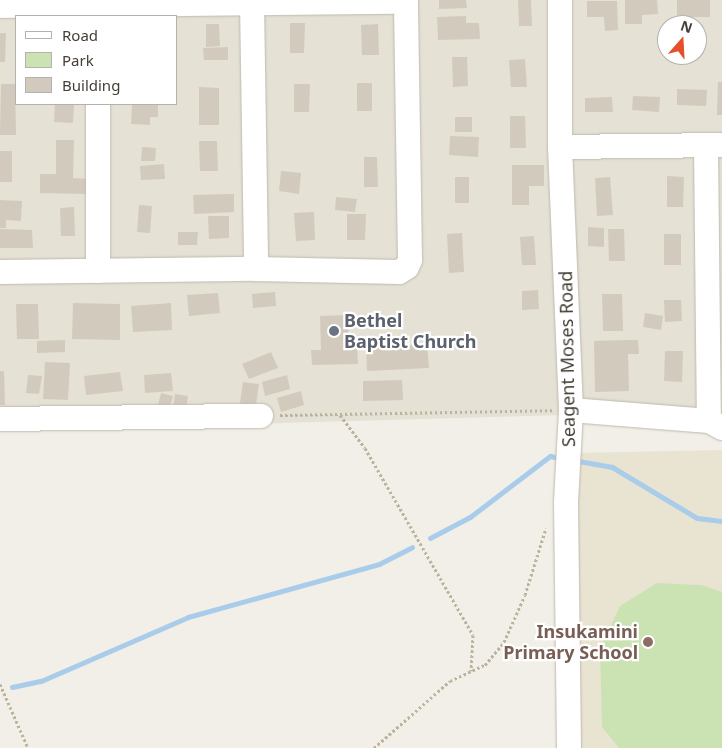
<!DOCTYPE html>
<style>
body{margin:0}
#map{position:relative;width:722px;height:748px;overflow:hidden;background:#f1efe7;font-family:"Noto Sans",sans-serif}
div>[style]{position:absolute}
.residential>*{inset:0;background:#e5e1d5}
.education>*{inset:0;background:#e9e4d2}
.green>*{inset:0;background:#cbe2b3}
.stream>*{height:5px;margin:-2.5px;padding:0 2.5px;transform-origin:2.5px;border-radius:2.5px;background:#a8cce9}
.building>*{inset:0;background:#d2cbbd}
.path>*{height:3px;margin-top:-1.5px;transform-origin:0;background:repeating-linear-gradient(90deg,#bcb39d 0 2.5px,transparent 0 5px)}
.roads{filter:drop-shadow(0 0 1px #bfb9ad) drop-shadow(0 0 1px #bfb9ad)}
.minor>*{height:24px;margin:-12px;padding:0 12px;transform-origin:12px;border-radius:12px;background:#fff}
.dots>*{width:14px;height:14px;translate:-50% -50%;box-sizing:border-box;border:2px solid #fff;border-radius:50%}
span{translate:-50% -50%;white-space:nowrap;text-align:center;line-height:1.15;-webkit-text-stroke:4.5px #fff;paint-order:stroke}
.worship-label{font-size:18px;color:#5b616d;font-weight:700}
.left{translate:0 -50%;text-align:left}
.street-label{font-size:18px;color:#443f36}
.education-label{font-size:18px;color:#785e54;font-weight:700}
.right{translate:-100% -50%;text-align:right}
.legend{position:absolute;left:15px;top:15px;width:162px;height:90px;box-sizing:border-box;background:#fff;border:1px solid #b4b2af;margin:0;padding:6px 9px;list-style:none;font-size:15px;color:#443f36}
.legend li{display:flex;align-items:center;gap:10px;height:25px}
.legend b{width:25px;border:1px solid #b4b2af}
.north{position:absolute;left:657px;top:15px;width:50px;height:50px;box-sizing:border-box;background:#fff;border:1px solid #b4b2af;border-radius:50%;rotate:19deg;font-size:14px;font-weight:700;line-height:20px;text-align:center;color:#443f36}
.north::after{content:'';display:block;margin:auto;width:18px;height:22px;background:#e54f2b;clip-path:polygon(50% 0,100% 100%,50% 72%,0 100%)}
</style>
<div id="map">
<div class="residential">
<div style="clip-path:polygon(evenodd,0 0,722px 0,722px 436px,564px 415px,0 431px,0 0,16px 16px,176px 16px,176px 104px,16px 104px,16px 16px,0 0,667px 25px,697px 25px,697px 55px,667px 55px,667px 25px)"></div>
</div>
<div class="education">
<div style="clip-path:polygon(722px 450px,722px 748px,577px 748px,574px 453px)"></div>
</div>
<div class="green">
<div style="clip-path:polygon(657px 583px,701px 585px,722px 592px,722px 748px,619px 748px,602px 727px,600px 648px,620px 606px)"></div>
</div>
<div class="stream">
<div style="left:578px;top:461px;width:35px;rotate:10deg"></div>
<div style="left:612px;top:467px;width:99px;rotate:31deg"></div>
<div style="left:697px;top:518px;width:25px;rotate:7deg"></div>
<div style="left:430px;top:538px;width:45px;rotate:-27.7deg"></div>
<div style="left:470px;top:517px;width:101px;rotate:-37.3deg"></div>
<div style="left:550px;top:456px;width:9px;rotate:13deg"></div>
<div style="left:12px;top:687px;width:30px;rotate:-12deg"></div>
<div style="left:41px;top:681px;width:160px;rotate:-23.5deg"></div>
<div style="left:188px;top:617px;width:198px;rotate:-15.5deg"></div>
<div style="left:379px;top:564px;width:37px;rotate:-27deg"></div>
</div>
<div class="building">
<div style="clip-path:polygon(439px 0,466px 0,467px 8px,439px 9px)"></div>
<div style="clip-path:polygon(518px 0,531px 0,532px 26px,519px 26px)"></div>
<div style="clip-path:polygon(625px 0,657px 0,658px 14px,642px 15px,642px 24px,625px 24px)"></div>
<div style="clip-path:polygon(677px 0,710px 0,710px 17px,677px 17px)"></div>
<div style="clip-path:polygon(587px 1px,617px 1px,618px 30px,605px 31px,604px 17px,587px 17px)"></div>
<div style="clip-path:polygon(466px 16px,466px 23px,479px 23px,480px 39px,438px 40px,437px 17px)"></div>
<div style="clip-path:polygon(290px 23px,305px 23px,304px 53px,290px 53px)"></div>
<div style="clip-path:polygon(206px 24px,219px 24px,220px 46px,206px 47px)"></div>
<div style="clip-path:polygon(378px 24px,379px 55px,362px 55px,361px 25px)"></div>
<div style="clip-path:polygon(0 33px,6px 33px,5px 62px,0 62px)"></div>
<div style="clip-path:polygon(228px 47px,228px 60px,204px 60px,203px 48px)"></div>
<div style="clip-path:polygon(452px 57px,467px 57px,468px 86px,453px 87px)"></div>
<div style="clip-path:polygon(525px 59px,527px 87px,511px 87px,509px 60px)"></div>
<div style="clip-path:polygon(718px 82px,722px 82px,722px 115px,717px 115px)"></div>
<div style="clip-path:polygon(357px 83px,372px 83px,372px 111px,357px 111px)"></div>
<div style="clip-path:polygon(1px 84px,15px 84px,16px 135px,0 135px)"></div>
<div style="clip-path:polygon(294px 84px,310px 84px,309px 112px,294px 112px)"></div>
<div style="clip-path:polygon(199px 87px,219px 88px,219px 125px,199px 125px)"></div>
<div style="clip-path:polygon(677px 89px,707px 90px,706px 106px,677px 105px)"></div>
<div style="clip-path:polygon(633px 96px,660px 97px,659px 112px,632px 110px)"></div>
<div style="clip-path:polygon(612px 97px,613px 112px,585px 112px,585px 98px)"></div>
<div style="clip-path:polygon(55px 104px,74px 104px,73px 123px,54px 122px)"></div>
<div style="clip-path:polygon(132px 104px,158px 104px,158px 117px,150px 117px,150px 125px,131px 124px)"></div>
<div style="clip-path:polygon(510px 116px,525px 116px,526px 148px,510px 148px)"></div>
<div style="clip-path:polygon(455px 117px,472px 117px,472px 132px,455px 132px)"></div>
<div style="clip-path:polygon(450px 136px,479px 137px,478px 157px,449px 155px)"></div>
<div style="clip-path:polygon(56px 140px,74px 140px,73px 178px,87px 179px,86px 194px,40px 193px,40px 174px,56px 174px)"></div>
<div style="clip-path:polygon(199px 141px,217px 141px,218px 171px,200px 171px)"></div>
<div style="clip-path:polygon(142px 147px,156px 148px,155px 161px,141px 161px)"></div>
<div style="clip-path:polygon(0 151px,12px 151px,12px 182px,0 182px)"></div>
<div style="clip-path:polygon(364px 157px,377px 157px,378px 187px,364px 187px)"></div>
<div style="clip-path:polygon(164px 164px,165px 179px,141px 180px,140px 166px)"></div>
<div style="clip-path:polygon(512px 165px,544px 165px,544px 186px,529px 186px,529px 205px,512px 205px)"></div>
<div style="clip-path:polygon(281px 171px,301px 173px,299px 194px,279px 191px)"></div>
<div style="clip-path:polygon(667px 176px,684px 177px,683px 207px,667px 207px)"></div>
<div style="clip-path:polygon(455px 177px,469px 177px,469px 203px,455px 203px)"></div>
<div style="clip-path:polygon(610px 177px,613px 215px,597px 216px,595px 178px)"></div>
<div style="clip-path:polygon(234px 194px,234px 212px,194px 214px,193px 195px)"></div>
<div style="clip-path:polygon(336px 197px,357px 199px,355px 212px,335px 210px)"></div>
<div style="clip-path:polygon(0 200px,22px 201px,21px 221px,6px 220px,6px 228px,0 228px)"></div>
<div style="clip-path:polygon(139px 205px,152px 206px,150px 233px,137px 232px)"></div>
<div style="clip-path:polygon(74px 207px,75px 236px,61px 236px,60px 208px)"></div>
<div style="clip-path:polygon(314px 212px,315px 240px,296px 241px,294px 213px)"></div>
<div style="clip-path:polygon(347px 214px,366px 214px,365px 240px,347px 240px)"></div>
<div style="clip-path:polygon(208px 216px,229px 216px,229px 238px,209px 239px)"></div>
<div style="clip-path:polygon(588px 227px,604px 228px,604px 247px,588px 246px)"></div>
<div style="clip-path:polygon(0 229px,32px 230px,33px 248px,0 248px)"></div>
<div style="clip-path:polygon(608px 229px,624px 229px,625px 261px,609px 261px)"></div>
<div style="clip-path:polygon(178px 232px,198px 232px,197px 245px,178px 245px)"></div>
<div style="clip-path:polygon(462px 233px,464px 272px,449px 273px,447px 234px)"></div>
<div style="clip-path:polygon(664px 234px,681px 234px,681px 265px,664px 265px)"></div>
<div style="clip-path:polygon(534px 236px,536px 265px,522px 265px,520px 237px)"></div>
<div style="clip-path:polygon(538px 290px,539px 309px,522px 310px,522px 291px)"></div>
<div style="clip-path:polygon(275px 292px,276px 306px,253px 308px,252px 294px)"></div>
<div style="clip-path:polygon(218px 293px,220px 313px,189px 316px,187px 295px)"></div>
<div style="clip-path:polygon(602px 294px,622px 294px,623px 331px,603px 331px)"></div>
<div style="clip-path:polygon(664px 300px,681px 300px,682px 321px,665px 322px)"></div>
<div style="clip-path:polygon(73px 303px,120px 304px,120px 340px,72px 339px)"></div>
<div style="clip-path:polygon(171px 303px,172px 330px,133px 332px,131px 306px)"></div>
<div style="clip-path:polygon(16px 304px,38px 304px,39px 339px,17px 339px)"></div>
<div style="clip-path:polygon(645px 313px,663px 316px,661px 330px,643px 327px)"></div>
<div style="clip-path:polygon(348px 315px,349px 346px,357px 346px,358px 364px,312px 365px,311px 350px,321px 350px,320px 316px)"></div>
<div style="clip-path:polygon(65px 340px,65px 352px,37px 353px,37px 341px)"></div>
<div style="clip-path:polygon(627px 340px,638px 340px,639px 354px,628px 354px,629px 391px,595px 392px,594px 341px)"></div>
<div style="clip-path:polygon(427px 344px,429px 368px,367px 371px,366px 347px)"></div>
<div style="clip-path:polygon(665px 351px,683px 351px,682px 382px,664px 381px)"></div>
<div style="clip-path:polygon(271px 352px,278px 368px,249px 379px,242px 364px)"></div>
<div style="clip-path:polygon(45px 362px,70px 363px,68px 400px,43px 399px)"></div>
<div style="clip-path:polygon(0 371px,4px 371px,5px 405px,0 405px)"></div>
<div style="clip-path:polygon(120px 372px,123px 391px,86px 395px,84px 376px)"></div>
<div style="clip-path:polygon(171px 373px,173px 391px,145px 393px,144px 375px)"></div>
<div style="clip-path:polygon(28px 375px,42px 376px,39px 394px,26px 393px)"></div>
<div style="clip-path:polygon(287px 375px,290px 389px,265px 396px,262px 382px)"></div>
<div style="clip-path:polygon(402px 380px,403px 400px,363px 401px,363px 381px)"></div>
<div style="clip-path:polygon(243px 382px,259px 384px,255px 412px,239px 410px)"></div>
<div style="clip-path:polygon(301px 391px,304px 405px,281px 412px,277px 398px)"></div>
<div style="clip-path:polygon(161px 393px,173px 396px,168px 413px,157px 409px)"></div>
<div style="clip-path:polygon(175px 394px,188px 396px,186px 409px,173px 408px)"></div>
</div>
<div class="path">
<div style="left:280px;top:415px;width:273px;rotate:-1deg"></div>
<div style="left:340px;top:415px;width:41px;rotate:52.9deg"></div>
<div style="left:365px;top:448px;width:216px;rotate:60deg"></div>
<div style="left:473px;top:635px;width:36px;rotate:93deg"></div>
<div style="left:0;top:684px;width:70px;rotate:66.4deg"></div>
<div style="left:374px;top:748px;width:101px;rotate:-41.4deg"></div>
<div style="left:450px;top:681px;width:38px;rotate:-25deg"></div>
<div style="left:485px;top:665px;width:30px;rotate:-50deg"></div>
<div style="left:504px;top:642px;width:51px;rotate:-65.9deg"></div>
<div style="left:525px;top:595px;width:70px;rotate:-72.6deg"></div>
</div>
<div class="roads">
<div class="minor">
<div style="left:560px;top:0;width:147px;rotate:90deg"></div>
<div style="left:560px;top:147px;width:263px;rotate:87.6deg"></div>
<div style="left:571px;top:410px;width:92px;rotate:93.1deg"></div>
<div style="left:566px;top:502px;width:246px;rotate:89.3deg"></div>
<div style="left:252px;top:2px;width:267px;rotate:89.1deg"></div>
<div style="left:0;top:6px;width:406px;rotate:-0.6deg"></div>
<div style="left:706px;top:145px;width:276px;rotate:89.4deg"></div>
<div style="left:560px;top:147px;width:162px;rotate:-0.7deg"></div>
<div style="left:98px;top:271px;width:167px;rotate:-90deg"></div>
<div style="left:0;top:272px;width:256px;rotate:-0.7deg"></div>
<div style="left:256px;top:269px;width:143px;rotate:1.2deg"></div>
<div style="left:399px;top:272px;width:9px;rotate:-32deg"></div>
<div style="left:407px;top:267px;width:8px;rotate:-67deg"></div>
<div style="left:410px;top:260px;width:260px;rotate:-90.9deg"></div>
<div style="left:571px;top:410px;width:138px;rotate:4.6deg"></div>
<div style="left:709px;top:421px;width:15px;rotate:28deg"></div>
<div style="left:0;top:419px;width:261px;rotate:-0.7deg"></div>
</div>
</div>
<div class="dots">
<div style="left:334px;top:331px;background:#6b7280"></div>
<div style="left:648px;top:642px;background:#8d6e63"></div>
</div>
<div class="worship-label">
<span class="left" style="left:344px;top:331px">Bethel<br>Baptist Church</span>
</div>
<div class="street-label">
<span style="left:567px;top:359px;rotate:-91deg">Seagent Moses Road</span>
</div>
<div class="education-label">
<span class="right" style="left:638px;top:642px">Insukamini<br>Primary School</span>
</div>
<ul class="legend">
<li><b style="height:6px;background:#fff"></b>Road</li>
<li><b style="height:14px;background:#cbe2b3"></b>Park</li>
<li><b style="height:14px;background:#d2cbbd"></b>Building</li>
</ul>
<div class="north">N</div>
</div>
